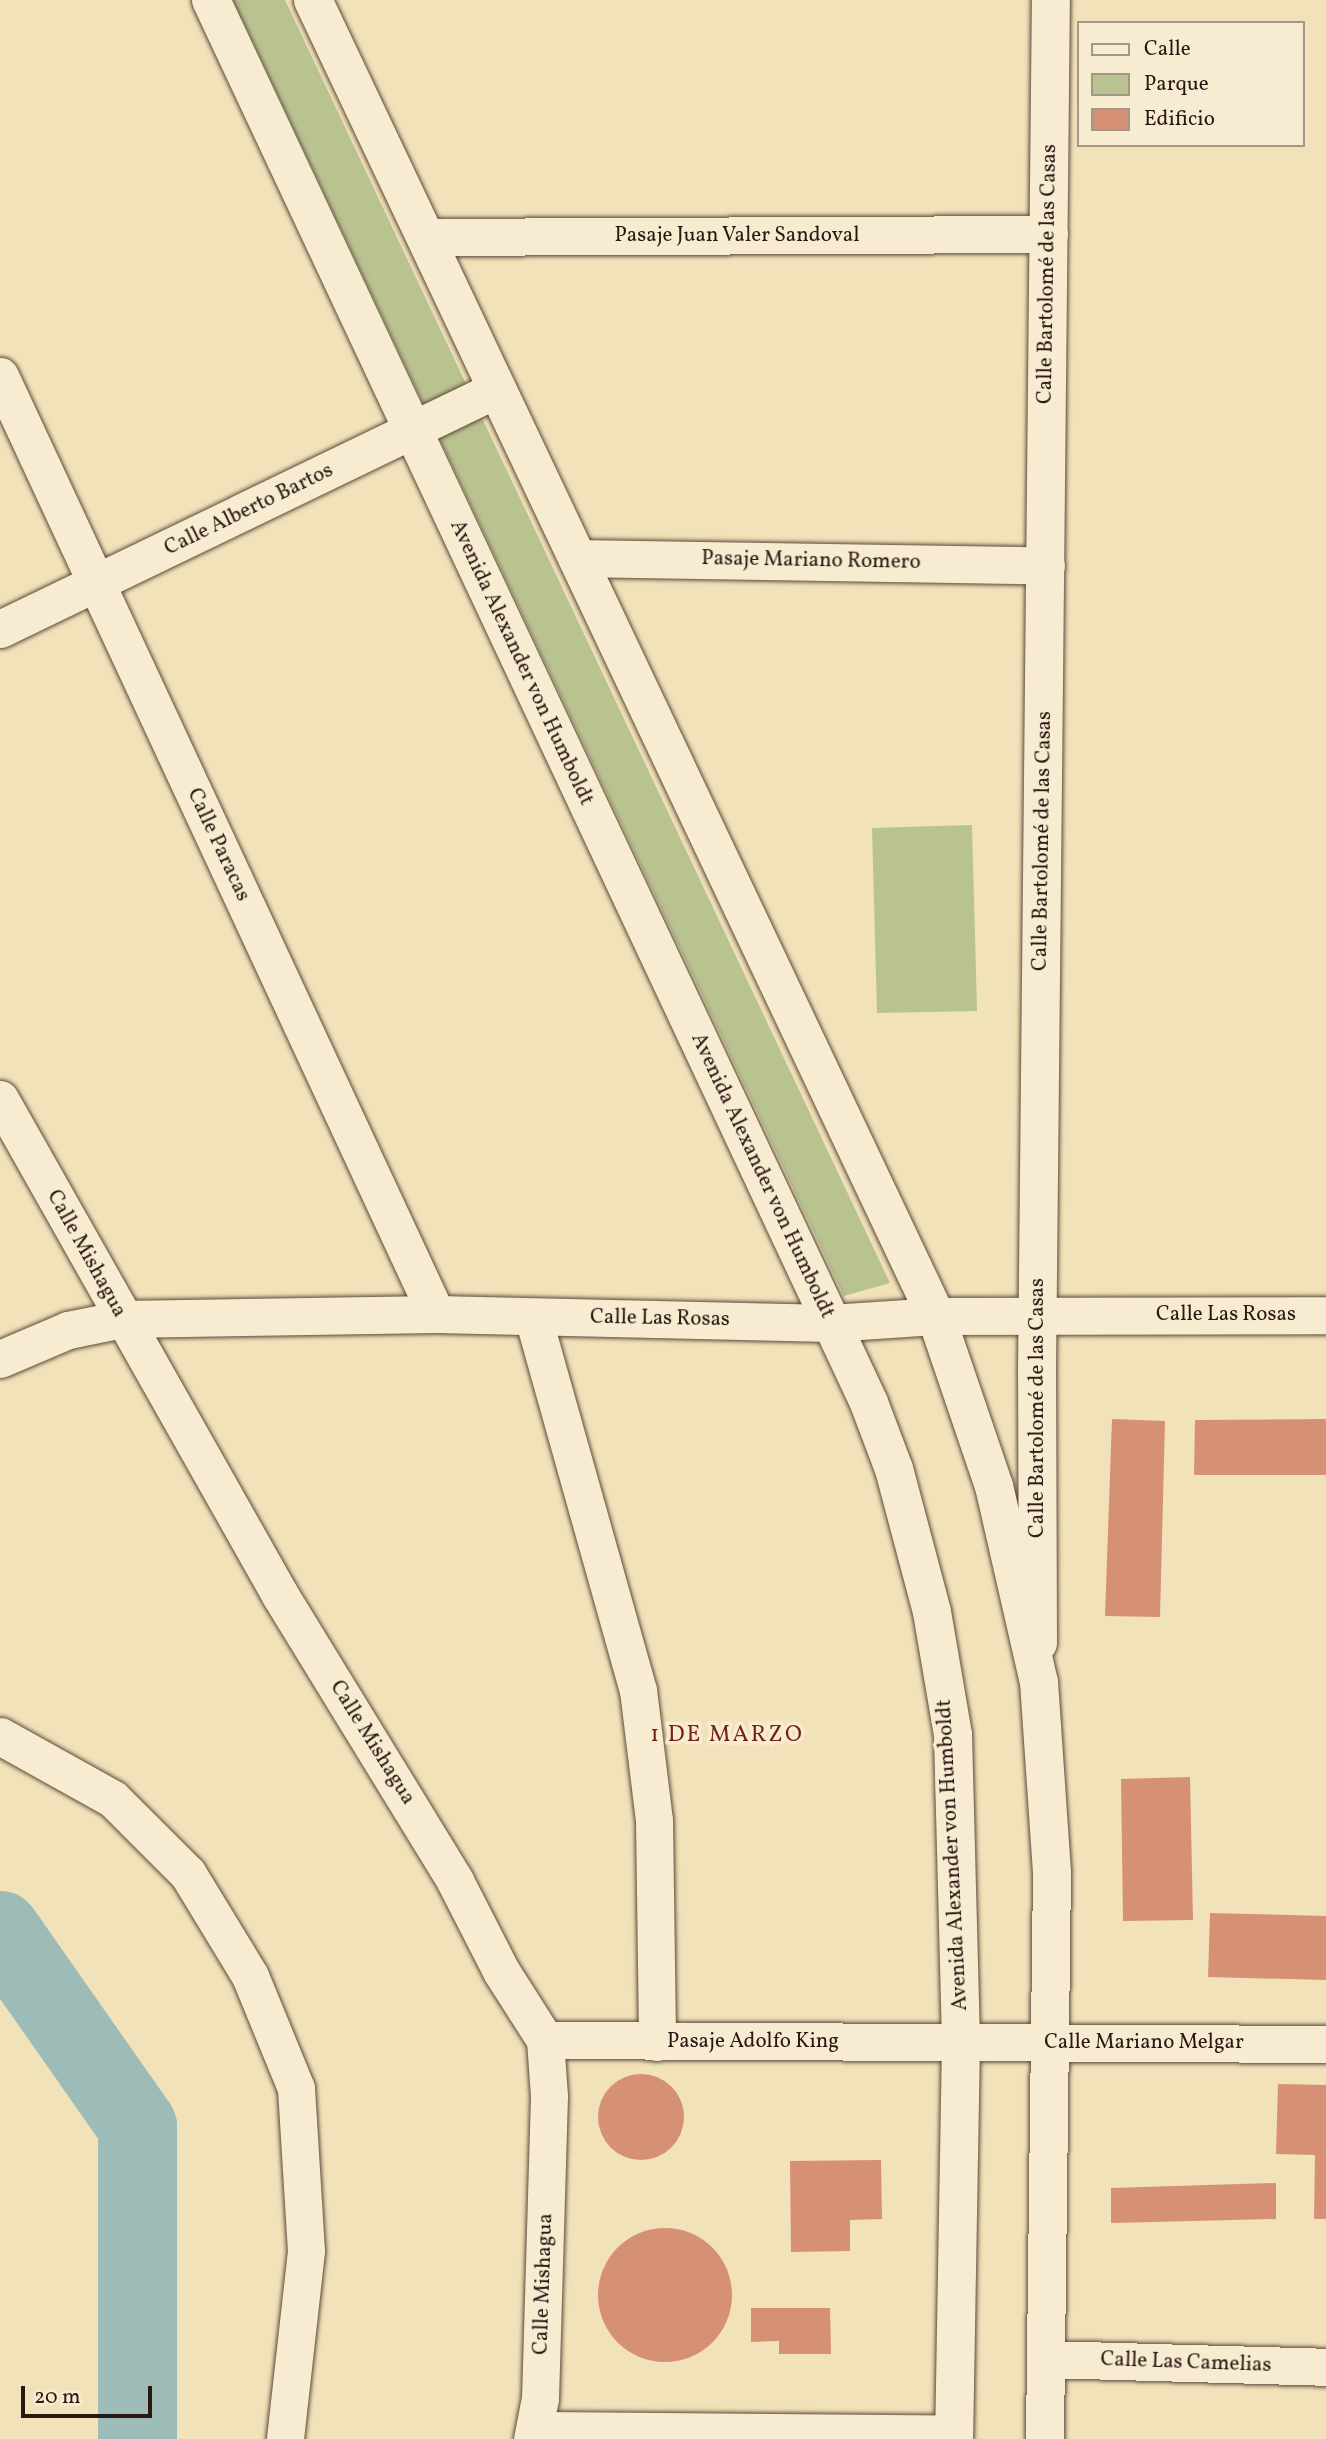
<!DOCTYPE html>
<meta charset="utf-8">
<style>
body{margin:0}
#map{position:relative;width:1326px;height:2439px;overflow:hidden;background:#f2e2b9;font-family:Vollkorn,serif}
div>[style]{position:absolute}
.green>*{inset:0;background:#b9c390}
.river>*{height:79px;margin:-39.5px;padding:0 39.5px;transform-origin:39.5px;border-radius:39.5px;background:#9dbcb8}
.building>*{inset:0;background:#d69074}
.round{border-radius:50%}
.roads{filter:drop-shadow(0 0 2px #5b4a3b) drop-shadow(0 0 2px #5b4a3b)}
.minor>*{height:37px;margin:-18.5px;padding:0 18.5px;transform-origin:18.5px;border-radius:18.5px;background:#f7ecd2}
.tertiary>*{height:38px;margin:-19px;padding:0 19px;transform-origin:19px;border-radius:19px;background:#f7ecd2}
.secondary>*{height:38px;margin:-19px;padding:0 19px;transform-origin:19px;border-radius:19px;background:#f7ecd2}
span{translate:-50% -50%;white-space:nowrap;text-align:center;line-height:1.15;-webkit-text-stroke:7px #f7ecd2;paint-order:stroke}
.street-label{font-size:21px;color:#291711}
.neighbourhood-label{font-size:23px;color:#7a1f14;letter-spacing:2px}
.legend{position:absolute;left:1077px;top:21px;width:228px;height:126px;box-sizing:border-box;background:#f7ecd2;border:2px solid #a59785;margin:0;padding:9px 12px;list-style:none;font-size:21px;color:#291711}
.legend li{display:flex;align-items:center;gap:14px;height:35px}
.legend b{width:35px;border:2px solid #a59785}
.scale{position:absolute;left:21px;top:2386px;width:131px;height:32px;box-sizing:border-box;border:4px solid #291711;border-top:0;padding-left:9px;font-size:21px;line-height:24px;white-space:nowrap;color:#291711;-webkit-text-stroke:5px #f7ecd2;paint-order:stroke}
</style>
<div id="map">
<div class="green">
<div style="clip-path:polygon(233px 0,285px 0,890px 1283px,844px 1296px)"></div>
<div style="clip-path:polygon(972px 825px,977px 1011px,877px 1013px,872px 828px)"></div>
</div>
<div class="river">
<div style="left:0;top:1930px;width:239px;rotate:55deg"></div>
<div style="left:137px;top:2126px;width:313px;rotate:90deg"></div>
</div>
<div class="building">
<div style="clip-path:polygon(1112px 1419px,1165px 1421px,1160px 1617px,1105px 1616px)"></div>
<div style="clip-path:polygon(1326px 1419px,1326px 1475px,1194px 1475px,1195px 1420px)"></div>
<div style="clip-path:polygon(1190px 1777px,1193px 1920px,1123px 1921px,1121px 1779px)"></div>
<div style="clip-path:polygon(1210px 1913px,1326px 1916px,1326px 1980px,1208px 1977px)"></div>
<div class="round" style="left:598px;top:2074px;width:86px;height:86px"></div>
<div style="clip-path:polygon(1278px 2084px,1326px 2085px,1326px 2219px,1314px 2219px,1315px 2155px,1276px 2154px)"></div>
<div style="clip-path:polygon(881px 2160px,882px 2219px,850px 2220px,850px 2251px,791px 2252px,790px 2161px)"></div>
<div style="clip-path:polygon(1276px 2183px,1276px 2219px,1111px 2223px,1111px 2188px)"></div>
<div class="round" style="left:598px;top:2228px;width:134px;height:134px"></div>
<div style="clip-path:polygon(751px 2308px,830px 2308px,831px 2354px,779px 2354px,779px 2341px,751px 2342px)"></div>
</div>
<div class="roads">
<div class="minor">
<div style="left:425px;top:237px;width:624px;rotate:-0.28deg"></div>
<div style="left:0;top:376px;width:1034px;rotate:65.07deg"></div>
<div style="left:577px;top:558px;width:469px;rotate:0.9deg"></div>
<div style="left:0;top:629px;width:552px;rotate:-25.78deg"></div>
<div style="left:0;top:1099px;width:570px;rotate:60.55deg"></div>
<div style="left:280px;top:1595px;width:335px;rotate:58.5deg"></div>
<div style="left:455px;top:1881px;width:101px;rotate:62.9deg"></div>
<div style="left:501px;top:1971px;width:82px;rotate:57.5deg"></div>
<div style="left:545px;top:2040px;width:56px;rotate:85.9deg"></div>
<div style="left:549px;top:2096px;width:302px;rotate:91.7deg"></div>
<div style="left:540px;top:2398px;width:42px;rotate:101deg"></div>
<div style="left:533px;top:1317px;width:387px;rotate:74.3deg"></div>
<div style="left:638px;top:1690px;width:131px;rotate:83deg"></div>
<div style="left:654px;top:1820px;width:222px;rotate:89.2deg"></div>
<div style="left:0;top:1359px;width:74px;rotate:-23.1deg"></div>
<div style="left:68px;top:1330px;width:55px;rotate:-11.5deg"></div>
<div style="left:122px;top:1319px;width:314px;rotate:-0.9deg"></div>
<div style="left:436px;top:1314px;width:394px;rotate:1.3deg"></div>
<div style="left:830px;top:1323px;width:106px;rotate:-3.8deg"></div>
<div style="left:936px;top:1316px;width:390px;rotate:-0.1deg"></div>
<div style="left:0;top:1736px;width:129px;rotate:29.1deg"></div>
<div style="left:113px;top:1799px;width:106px;rotate:45deg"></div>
<div style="left:188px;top:1874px;width:119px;rotate:58.7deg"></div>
<div style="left:250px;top:1976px;width:121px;rotate:67.7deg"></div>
<div style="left:296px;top:2088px;width:163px;rotate:86.5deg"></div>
<div style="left:306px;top:2251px;width:189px;rotate:96.4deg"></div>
<div style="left:545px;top:2040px;width:781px;rotate:0.29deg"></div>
<div style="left:1046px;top:2359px;width:280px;rotate:1.6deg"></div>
<div style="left:535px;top:2430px;width:419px;rotate:0.5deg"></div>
</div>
<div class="tertiary">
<div style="left:1038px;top:1643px;width:271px;rotate:-90.2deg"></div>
<div style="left:1037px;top:1372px;width:1372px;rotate:-89.42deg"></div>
</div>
<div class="secondary">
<div style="left:211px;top:0;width:1550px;rotate:64.87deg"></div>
<div style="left:869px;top:1403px;width:71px;rotate:69.3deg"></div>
<div style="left:894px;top:1469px;width:148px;rotate:75.1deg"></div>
<div style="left:932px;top:1612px;width:125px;rotate:80.3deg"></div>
<div style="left:953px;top:1735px;width:307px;rotate:88.5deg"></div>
<div style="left:961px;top:2042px;width:397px;rotate:91deg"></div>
<div style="left:313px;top:0;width:1456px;rotate:64.67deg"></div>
<div style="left:936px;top:1316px;width:180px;rotate:71.2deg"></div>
<div style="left:994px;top:1486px;width:201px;rotate:77.1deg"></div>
<div style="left:1039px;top:1682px;width:190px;rotate:86.1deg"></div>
<div style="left:1052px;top:1872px;width:567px;rotate:90.71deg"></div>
</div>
</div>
<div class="street-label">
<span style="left:737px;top:236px">Pasaje Juan Valer Sandoval</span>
<span style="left:1048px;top:274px;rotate:-89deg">Calle Bartolomé de las Casas</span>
<span style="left:249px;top:510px;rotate:-26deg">Calle Alberto Bartos</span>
<span style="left:811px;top:561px;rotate:1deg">Pasaje Mariano Romero</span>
<span style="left:521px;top:663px;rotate:65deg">Avenida Alexander von Humboldt</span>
<span style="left:1043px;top:841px;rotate:-89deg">Calle Bartolomé de las Casas</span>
<span style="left:218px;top:845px;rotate:65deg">Calle Paracas</span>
<span style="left:762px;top:1176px;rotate:65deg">Avenida Alexander von Humboldt</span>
<span style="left:86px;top:1254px;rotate:61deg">Calle Mishagua</span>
<span style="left:1226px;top:1315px">Calle Las Rosas</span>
<span style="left:660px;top:1319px;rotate:1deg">Calle Las Rosas</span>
<span style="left:1038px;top:1408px;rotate:-90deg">Calle Bartolomé de las Casas</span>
<span style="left:372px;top:1743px;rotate:58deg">Calle Mishagua</span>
<span style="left:953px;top:1855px;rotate:-93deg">Avenida Alexander von Humboldt</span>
<span style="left:753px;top:2042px">Pasaje Adolfo King</span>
<span style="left:1144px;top:2043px">Calle Mariano Melgar</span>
<span style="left:544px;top:2284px;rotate:-88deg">Calle Mishagua</span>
<span style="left:1186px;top:2363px;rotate:2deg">Calle Las Camelias</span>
</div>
<div class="neighbourhood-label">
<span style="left:727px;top:1735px">1 DE MARZO</span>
</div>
<ul class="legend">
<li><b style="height:9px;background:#f7ecd2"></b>Calle</li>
<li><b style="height:19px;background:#b9c390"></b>Parque</li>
<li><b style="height:19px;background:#d69074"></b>Edificio</li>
</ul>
<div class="scale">20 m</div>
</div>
